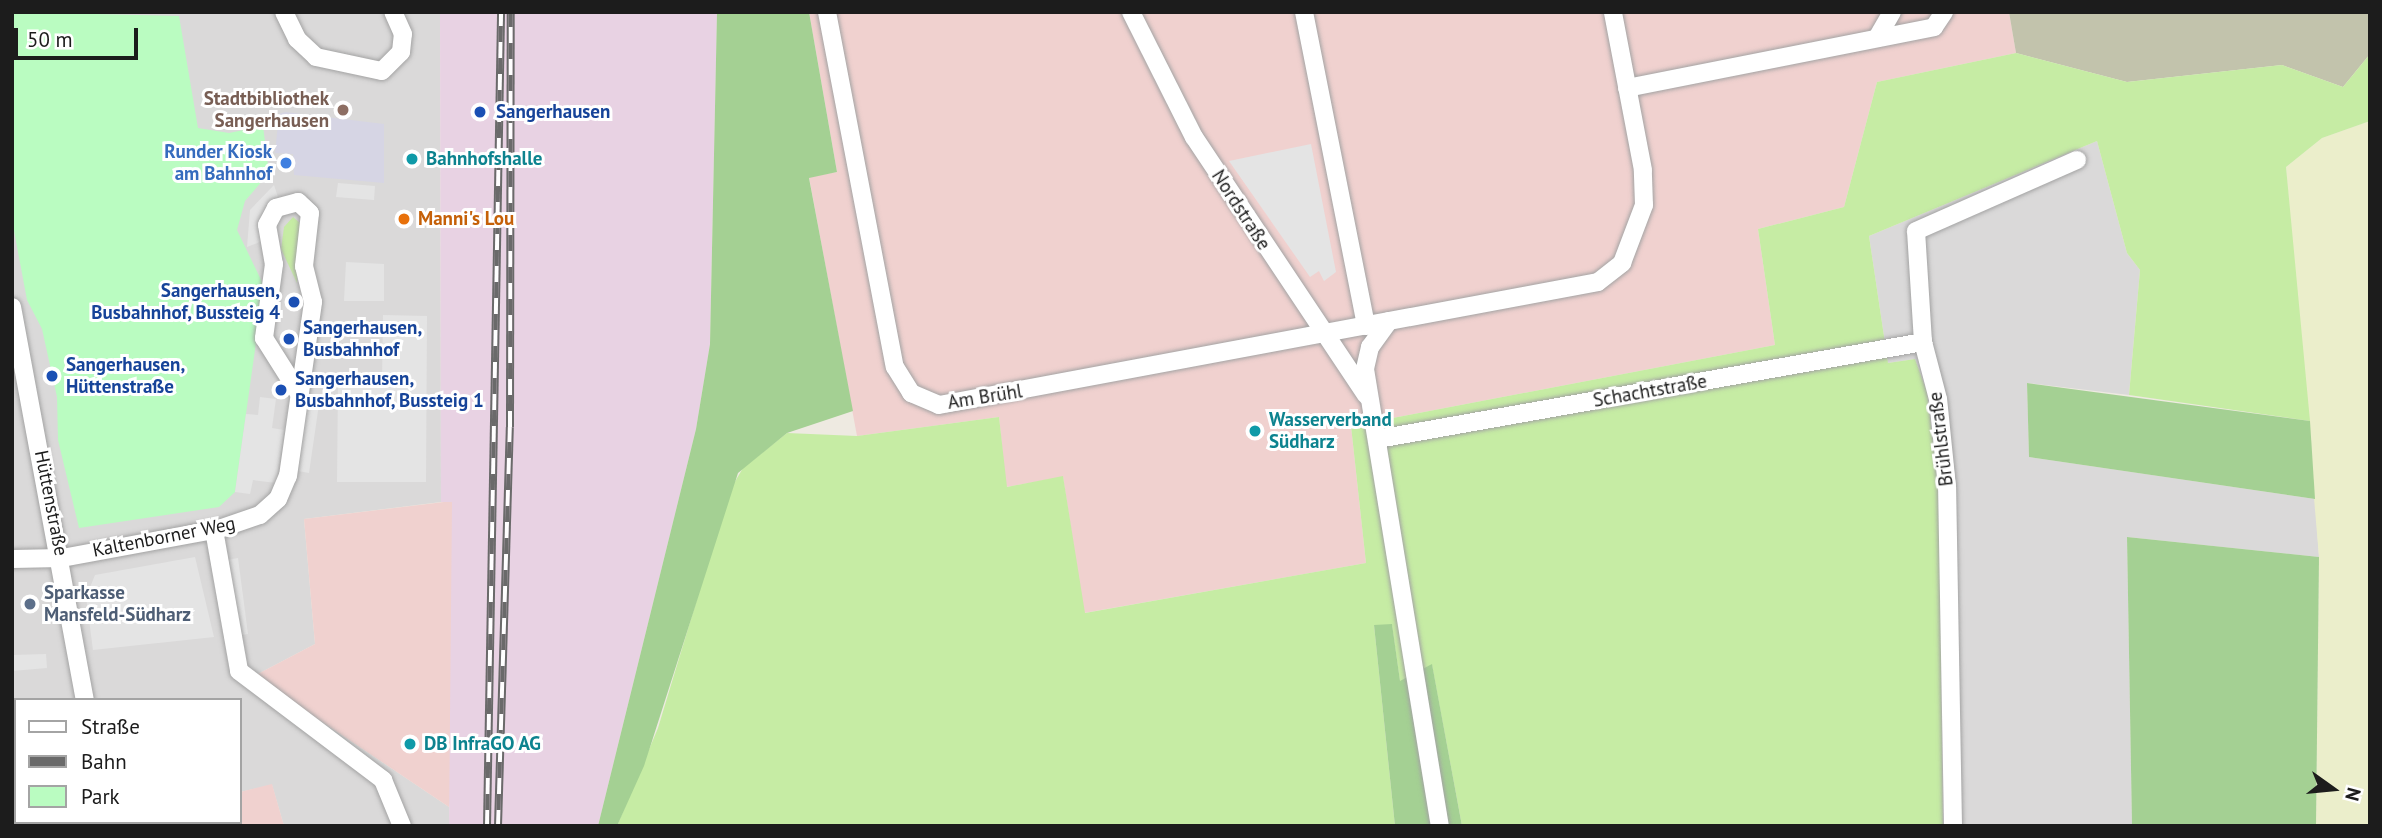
<!DOCTYPE html>
<meta charset="utf-8">
<style>
body{margin:0}
#map{position:relative;width:2382px;height:838px;overflow:hidden;background:#eeeae1;font-family:"PT Sans",sans-serif}
div>[style]{position:absolute}
.residential>*{inset:0;background:#dad9d9}
.commercial>*{inset:0;background:#f0d1cf}
.industrial>*{inset:0;background:#e8d2e3}
.construction>*{inset:0;background:#c2c3ac}
.farmland>*{inset:0;background:#ebeecb}
.grass>*{inset:0;background:#c6eca4}
.forest>*{inset:0;background:#a4d093}
.park>*{inset:0;background:#bafcc1}
.parking>*{inset:0;background:#e4e4e4}
.plaza>*{inset:0;background:#d6d5e4}
.roads{filter:drop-shadow(0 0 2px #a3a3a3) drop-shadow(0 0 2px #a3a3a3)}
.minor>*{height:18px;margin:-9px;padding:0 9px;transform-origin:9px;border-radius:9px;background:#fff}
.rail>*{height:8px;margin-top:-4px;transform-origin:0;background:repeating-linear-gradient(90deg,#fff 0 16px,#6a6a6a 0 32px);box-sizing:border-box;border-block:2px solid #6a6a6a}
.dots>*{width:19px;height:19px;translate:-50% -50%;box-sizing:border-box;border:4px solid #fff;border-radius:50%}
span{translate:-50% -50%;white-space:nowrap;text-align:center;line-height:1.15;-webkit-text-stroke:6px #fff;paint-order:stroke}
.education-label{font-size:19px;color:#785e54;font-weight:700}
.right{translate:-100% -50%;text-align:right}
.transit-label{font-size:19px;color:#164399;font-weight:700}
.left{translate:0 -50%;text-align:left}
.shop-label{font-size:19px;color:#366cbe;font-weight:700}
.culture-label{font-size:19px;color:#0d838f;font-weight:700}
.street-label{font-size:19px;color:#1c1c1c}
.food-label{font-size:19px;color:#c56008;font-weight:700}
.service-label{font-size:19px;color:#4e5e75;font-weight:700}
.frame{position:absolute;inset:0;border:14px solid #1c1c1c;pointer-events:none}
.legend{position:absolute;left:14px;top:698px;width:228px;height:126px;box-sizing:border-box;background:#fff;border:2px solid #a4a4a4;margin:0;padding:9px 12px;list-style:none;font-size:21px;color:#1c1c1c}
.legend li{display:flex;align-items:center;gap:14px;height:35px}
.legend b{width:35px;border:2px solid #a4a4a4}
.north{position:absolute;left:2298px;top:754px;width:70px;height:70px;-webkit-text-stroke:5px #fff;paint-order:stroke;rotate:105deg;font-size:19px;font-weight:700;line-height:28px;text-align:center;color:#1c1c1c}
.north::after{content:'';display:block;margin:auto;width:24px;height:32px;background:#1c1c1c;clip-path:polygon(50% 0,100% 100%,50% 72%,0 100%)}
.scale{position:absolute;left:14px;top:28px;width:124px;height:32px;box-sizing:border-box;border:4px solid #1c1c1c;border-top:0;padding-left:9px;font-size:21px;line-height:24px;white-space:nowrap;color:#1c1c1c;-webkit-text-stroke:5px #fff;paint-order:stroke}
</style>
<div id="map">
<div class="residential">
<div style="clip-path:polygon(12px 12px,440px 12px,441px 502px,304px 519px,315px 644px,254px 676px,449px 807px,449px 826px,284px 826px,272px 785px,240px 792px,240px 700px,16px 700px,16px 822px,162px 822px,12px 826px)"></div>
<div style="clip-path:polygon(2097px 141px,2127px 253px,2140px 270px,2129px 395px,2027px 383px,2029px 457px,2315px 499px,2319px 557px,2127px 537px,2132px 826px,1943px 826px,1939px 493px,1927px 393px,1915px 359px,1888px 363px,1869px 236px)"></div>
</div>
<div class="commercial">
<div style="clip-path:polygon(809px 12px,2009px 12px,2016px 53px,1877px 82px,1844px 207px,1758px 229px,1775px 345px,1351px 426px,1366px 563px,1084px 613px,1063px 477px,1006px 487px,999px 417px,857px 436px,809px 177px,837px 172px)"></div>
<div style="clip-path:polygon(452px 501px,452px 791px,449px 807px,254px 676px,315px 644px,304px 519px)"></div>
<div style="clip-path:polygon(272px 784px,284px 826px,161px 826px,240px 822px,240px 792px)"></div>
</div>
<div class="industrial">
<div style="clip-path:polygon(440px 12px,717px 12px,710px 344px,696px 429px,598px 826px,449px 826px,452px 502px,441px 502px)"></div>
</div>
<div class="construction">
<div style="clip-path:polygon(2009px 12px,2370px 12px,2370px 54px,2343px 87px,2282px 65px,2127px 82px,2016px 53px)"></div>
</div>
<div class="farmland">
<div style="clip-path:polygon(2370px 121px,2370px 826px,2316px 826px,2319px 557px,2286px 167px,2322px 138px)"></div>
</div>
<div class="grass">
<div style="clip-path:polygon(2016px 53px,2127px 82px,2282px 65px,2343px 87px,2370px 54px,2370px 121px,2322px 138px,2286px 167px,2310px 421px,2129px 395px,2140px 270px,2127px 253px,2097px 141px,1869px 236px,1888px 363px,1915px 359px,1927px 392px,1939px 493px,1943px 826px,1462px 826px,1432px 665px,1400px 682px,1392px 625px,1374px 625px,1395px 826px,617px 826px,658px 728px,730px 490px,743px 468px,787px 433px,857px 436px,999px 417px,1007px 487px,1063px 476px,1085px 613px,1366px 563px,1351px 426px,1775px 345px,1758px 229px,1844px 207px,1877px 82px)"></div>
<div style="clip-path:polygon(293px 217px,300px 223px,297px 283px,281px 249px,284px 227px)"></div>
</div>
<div class="forest">
<div style="clip-path:polygon(717px 12px,809px 12px,837px 172px,809px 178px,853px 411px,787px 433px,738px 473px,644px 766px,617px 826px,598px 826px,696px 429px,710px 344px)"></div>
<div style="clip-path:polygon(2027px 383px,2310px 421px,2315px 499px,2029px 457px)"></div>
<div style="clip-path:polygon(2127px 537px,2319px 557px,2316px 826px,2132px 826px)"></div>
<div style="clip-path:polygon(1392px 624px,1400px 681px,1432px 664px,1462px 826px,1395px 826px,1374px 625px)"></div>
</div>
<div class="park">
<div style="clip-path:polygon(12px 12px,179px 16px,198px 128px,229px 133px,263px 126px,269px 173px,245px 201px,237px 230px,264px 286px,235px 492px,219px 507px,79px 528px,58px 440px,57px 397px,42px 329px,27px 300px,12px 220px)"></div>
</div>
<div class="parking">
<div style="clip-path:polygon(1311px 144px,1336px 272px,1324px 281px,1319px 271px,1310px 277px,1229px 161px)"></div>
<div style="clip-path:polygon(338px 183px,375px 186px,374px 200px,336px 197px)"></div>
<div style="clip-path:polygon(274px 185px,278px 197px,261px 215px,260px 242px,247px 247px,250px 210px)"></div>
<div style="clip-path:polygon(346px 262px,384px 264px,384px 301px,344px 301px)"></div>
<div style="clip-path:polygon(383px 315px,427px 316px,426px 482px,337px 482px,338px 382px,382px 382px)"></div>
<div style="clip-path:polygon(260px 397px,276px 399px,272px 428px,284px 430px,276px 483px,253px 480px,250px 494px,235px 492px,246px 414px,258px 415px)"></div>
<div style="clip-path:polygon(308px 402px,319px 404px,309px 473px,298px 471px)"></div>
<div style="clip-path:polygon(195px 557px,214px 637px,93px 650px,86px 597px,95px 575px)"></div>
<div style="clip-path:polygon(238px 558px,248px 634px,236px 636px,226px 560px)"></div>
<div style="clip-path:polygon(46px 654px,47px 668px,12px 671px,12px 655px)"></div>
</div>
<div class="plaza">
<div style="clip-path:polygon(285px 112px,384px 124px,384px 183px,294px 175px,293px 154px,275px 153px,279px 114px)"></div>
</div>
<div class="roads">
<div class="minor">
<div style="left:284px;top:12px;width:30px;rotate:64deg"></div>
<div style="left:297px;top:39px;width:26px;rotate:43deg"></div>
<div style="left:316px;top:57px;width:67px;rotate:12deg"></div>
<div style="left:382px;top:71px;width:27px;rotate:-45deg"></div>
<div style="left:401px;top:52px;width:18px;rotate:-84deg"></div>
<div style="left:403px;top:34px;width:24px;rotate:-114deg"></div>
<div style="left:827px;top:12px;width:361px;rotate:79.2deg"></div>
<div style="left:895px;top:367px;width:31px;rotate:58deg"></div>
<div style="left:911px;top:393px;width:30px;rotate:23deg"></div>
<div style="left:939px;top:405px;width:670px;rotate:-10.57deg"></div>
<div style="left:1598px;top:282px;width:31px;rotate:-38deg"></div>
<div style="left:1622px;top:263px;width:62px;rotate:-69.2deg"></div>
<div style="left:1644px;top:205px;width:35px;rotate:-92deg"></div>
<div style="left:1643px;top:170px;width:161px;rotate:-100.8deg"></div>
<div style="left:1131px;top:12px;width:140px;rotate:63.3deg"></div>
<div style="left:1194px;top:137px;width:310px;rotate:56.3deg"></div>
<div style="left:1304px;top:12px;width:320px;rotate:78.8deg"></div>
<div style="left:1877px;top:38px;width:30px;rotate:-60deg"></div>
<div style="left:1627px;top:88px;width:313px;rotate:-11.2deg"></div>
<div style="left:1934px;top:27px;width:18px;rotate:-56deg"></div>
<div style="left:12px;top:307px;width:400px;rotate:79.5deg"></div>
<div style="left:1389px;top:321px;width:32px;rotate:126deg"></div>
<div style="left:1370px;top:347px;width:23px;rotate:103deg"></div>
<div style="left:1365px;top:369px;width:463px;rotate:80.7deg"></div>
<div style="left:1378px;top:439px;width:554px;rotate:-10.09deg"></div>
<div style="left:214px;top:530px;width:143px;rotate:79.9deg"></div>
<div style="left:239px;top:671px;width:181px;rotate:37.1deg"></div>
<div style="left:383px;top:780px;width:50px;rotate:67.6deg"></div>
<div style="left:12px;top:559px;width:50px;rotate:-1.1deg"></div>
<div style="left:62px;top:558px;width:160px;rotate:-10.5deg"></div>
<div style="left:219px;top:529px;width:43px;rotate:-18.9deg"></div>
<div style="left:260px;top:515px;width:24px;rotate:-42deg"></div>
<div style="left:278px;top:499px;width:25px;rotate:-67deg"></div>
<div style="left:288px;top:476px;width:176px;rotate:-81.8deg"></div>
<div style="left:313px;top:302px;width:37px;rotate:-104deg"></div>
<div style="left:304px;top:266px;width:53px;rotate:-83.5deg"></div>
<div style="left:310px;top:213px;width:16px;rotate:-137deg"></div>
<div style="left:298px;top:202px;width:23px;rotate:165deg"></div>
<div style="left:276px;top:208px;width:19px;rotate:118deg"></div>
<div style="left:267px;top:225px;width:40px;rotate:80deg"></div>
<div style="left:274px;top:264px;width:75px;rotate:97.7deg"></div>
<div style="left:264px;top:338px;width:67px;rotate:57.7deg"></div>
<div style="left:87px;top:826px;width:4px;rotate:-76deg"></div>
<div style="left:1953px;top:826px;width:339px;rotate:-91deg"></div>
<div style="left:1947px;top:487px;width:88px;rotate:-95.8deg"></div>
<div style="left:1938px;top:399px;width:59px;rotate:-104.7deg"></div>
<div style="left:1923px;top:342px;width:111px;rotate:-93.6deg"></div>
<div style="left:1916px;top:231px;width:176px;rotate:-23.8deg"></div>
</div>
</div>
<div class="rail">
<div style="left:487px;top:826px;width:814px;rotate:-89.01deg"></div>
<div style="left:498px;top:826px;width:399px;rotate:-88.3deg"></div>
<div style="left:510px;top:427px;width:415px;rotate:-89.9deg"></div>
</div>
<div class="dots">
<div style="left:343px;top:110px;background:#8d6e63"></div>
<div style="left:480px;top:112px;background:#1a4fb4"></div>
<div style="left:412px;top:159px;background:#0f9aa8"></div>
<div style="left:286px;top:163px;background:#3f7fe0"></div>
<div style="left:404px;top:219px;background:#e8710a"></div>
<div style="left:294px;top:302px;background:#1a4fb4"></div>
<div style="left:289px;top:339px;background:#1a4fb4"></div>
<div style="left:52px;top:376px;background:#1a4fb4"></div>
<div style="left:281px;top:390px;background:#1a4fb4"></div>
<div style="left:1255px;top:431px;background:#0f9aa8"></div>
<div style="left:30px;top:604px;background:#5c6f8a"></div>
<div style="left:410px;top:744px;background:#0f9aa8"></div>
</div>
<div class="education-label">
<span class="right" style="left:329px;top:110px">Stadtbibliothek<br>Sangerhausen</span>
</div>
<div class="transit-label">
<span class="left" style="left:496px;top:112px">Sangerhausen</span>
<span class="right" style="left:280px;top:302px">Sangerhausen,<br>Busbahnhof, Bussteig 4</span>
<span class="left" style="left:303px;top:339px">Sangerhausen,<br>Busbahnhof</span>
<span class="left" style="left:66px;top:376px">Sangerhausen,<br>Hüttenstraße</span>
<span class="left" style="left:295px;top:390px">Sangerhausen,<br>Busbahnhof, Bussteig 1</span>
</div>
<div class="shop-label">
<span class="right" style="left:272px;top:163px">Runder Kiosk<br>am Bahnhof</span>
</div>
<div class="culture-label">
<span class="left" style="left:426px;top:159px">Bahnhofshalle</span>
<span class="left" style="left:1269px;top:431px">Wasserverband<br>Südharz</span>
<span class="left" style="left:424px;top:744px">DB InfraGO AG</span>
</div>
<div class="street-label">
<span style="left:1241px;top:210px;rotate:57deg">Nordstraße</span>
<span style="left:1650px;top:391px;rotate:-10deg">Schachtstraße</span>
<span style="left:985px;top:397px;rotate:-9deg">Am Brühl</span>
<span style="left:1941px;top:439px;rotate:-97deg">Brühlstraße</span>
<span style="left:51px;top:503px;rotate:79deg">Hüttenstraße</span>
<span style="left:164px;top:537px;rotate:-11deg">Kaltenborner Weg</span>
</div>
<div class="food-label">
<span class="left" style="left:418px;top:219px">Manni's Lou</span>
</div>
<div class="service-label">
<span class="left" style="left:44px;top:604px">Sparkasse<br>Mansfeld-Südharz</span>
</div>
<div class="frame"></div>
<ul class="legend">
<li><b style="height:9px;background:#fff"></b>Straße</li>
<li><b style="height:9px;background:#6a6a6a"></b>Bahn</li>
<li><b style="height:19px;background:#bafcc1"></b>Park</li>
</ul>
<div class="north">N</div>
<div class="scale">50 m</div>
</div>
